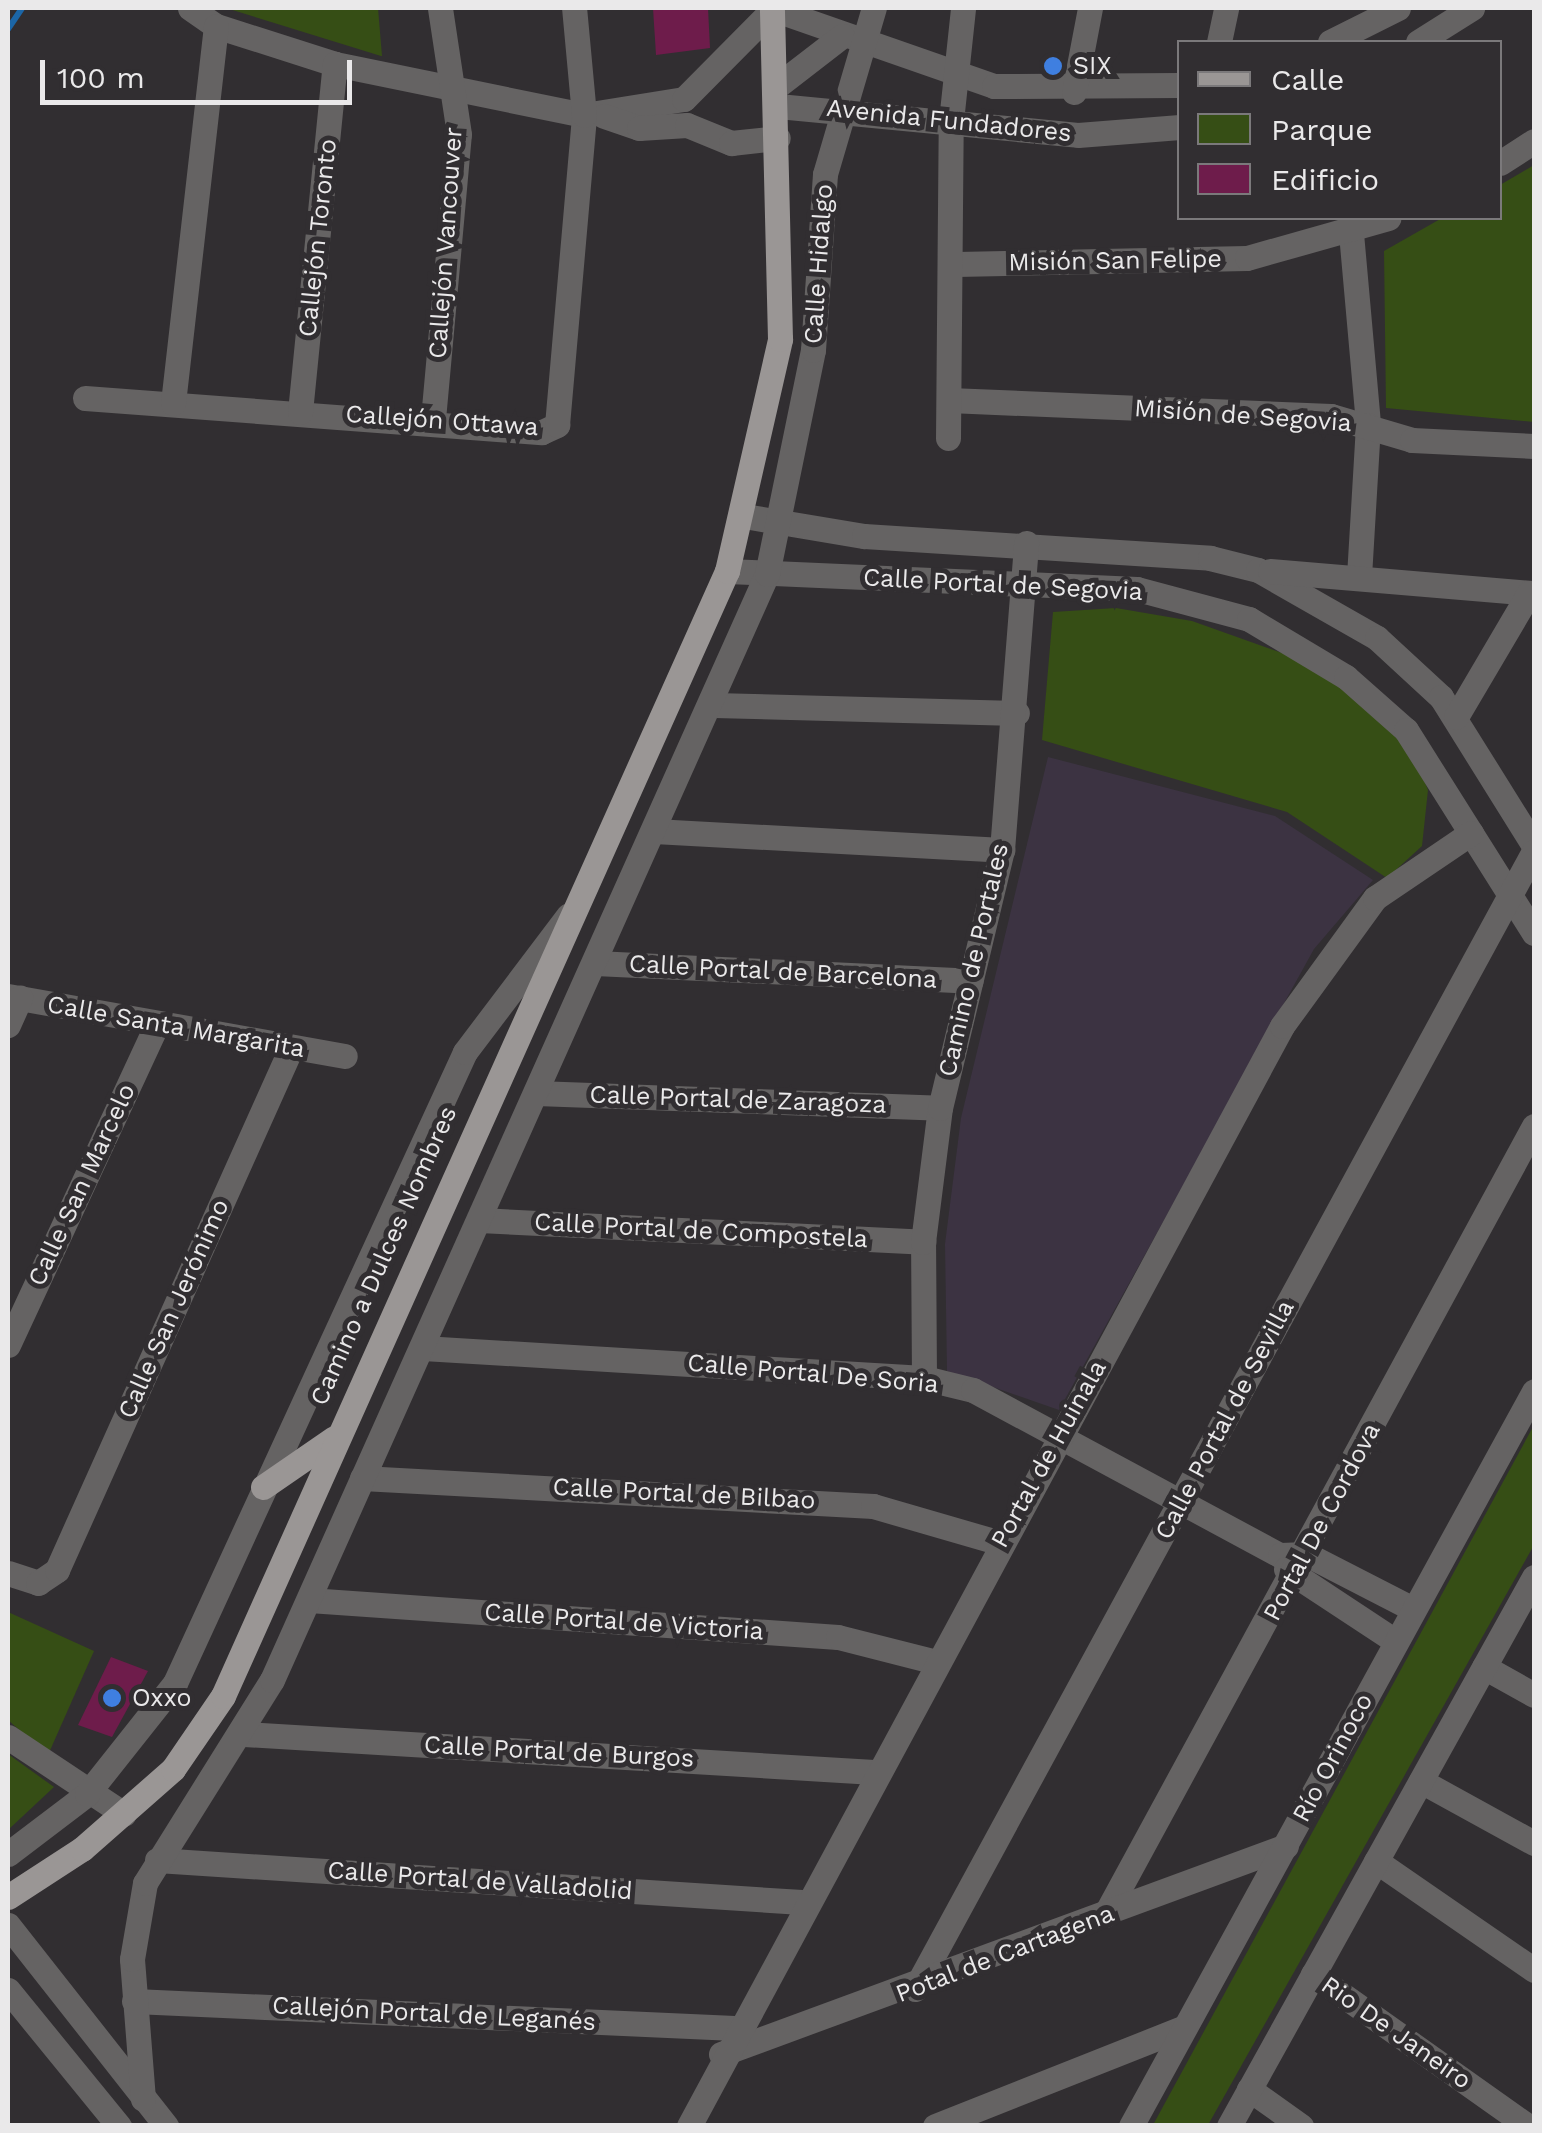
<!DOCTYPE html>
<meta charset="utf-8">
<style>
body{margin:0}
#map{position:relative;width:1542px;height:2133px;overflow:hidden;background:#312e31;font-family:"Work Sans",sans-serif}
div>[style]{position:absolute}
.education>*{inset:0;background:#3c3342}
.green>*{inset:0;background:#364e15}
.stream>*{height:6px;margin:-3px;padding:0 3px;transform-origin:3px;border-radius:3px;background:#1c66a7}
.building>*{inset:0;background:#6e1c4b}
.minor>*{height:25px;margin:-12.5px;padding:0 12.5px;transform-origin:12.5px;border-radius:12.5px;background:#656363}
.major>*{height:25px;margin:-12.5px;padding:0 12.5px;transform-origin:12.5px;border-radius:12.5px;background:#9a9695}
.dots>*{width:28px;height:28px;translate:-50% -50%;box-sizing:border-box;border:5px solid #312e31;border-radius:50%}
span{translate:-50% -50%;white-space:nowrap;text-align:center;line-height:1.15;-webkit-text-stroke:10px #312e31;paint-order:stroke}
.poi-label{font-size:25px;color:#eae9ea}
.left{translate:0 -50%;text-align:left}
.street-label{font-size:25px;color:#eae9ea}
.frame{position:absolute;inset:0;border:10px solid #eae9ea;pointer-events:none}
.legend{position:absolute;left:1177px;top:40px;width:325px;height:180px;box-sizing:border-box;background:#312e31;border:2px solid #7b797b;margin:0;padding:12px 18px;list-style:none;font-size:30px;color:#eae9ea}
.legend li{display:flex;align-items:center;gap:20px;height:50px}
.legend b{width:50px;border:2px solid #7b797b}
.scale{position:absolute;left:40px;top:60px;width:312px;height:45px;box-sizing:border-box;border:5px solid #eae9ea;border-top:0;padding-left:12px;font-size:30px;line-height:35px;white-space:nowrap;color:#eae9ea;-webkit-text-stroke:8px #312e31;paint-order:stroke}
</style>
<div id="map">
<div class="education">
<div style="clip-path:polygon(1048px 757px,1275px 816px,1373px 880px,1314px 949px,1059px 1410px,947px 1371px,945px 1244px,961px 1118px)"></div>
</div>
<div class="green">
<div style="clip-path:polygon(226px 8px,378px 8px,382px 56px,381px 56px)"></div>
<div style="clip-path:polygon(1534px 165px,1534px 422px,1386px 408px,1384px 251px,1442px 218px,1500px 218px,1500px 185px)"></div>
<div style="clip-path:polygon(1116px 608px,1192px 621px,1316px 665px,1408px 740px,1428px 790px,1422px 846px,1387px 878px,1287px 812px,1042px 740px,1053px 612px)"></div>
<div style="clip-path:polygon(1534px 1425px,1534px 1545px,1208px 2125px,1153px 2125px)"></div>
<div style="clip-path:polygon(8px 1612px,94px 1651px,48px 1755px,8px 1720px)"></div>
<div style="clip-path:polygon(8px 1754px,54px 1787px,8px 1830px)"></div>
</div>
<div class="stream">
<div style="left:8px;top:29px;width:25px;rotate:-56deg"></div>
</div>
<div class="building">
<div style="clip-path:polygon(653px 8px,708px 8px,710px 48px,656px 55px)"></div>
<div style="clip-path:polygon(111px 1657px,148px 1671px,112px 1737px,78px 1725px)"></div>
</div>
<div class="minor">
<div style="left:190px;top:8px;width:32px;rotate:35deg"></div>
<div style="left:216px;top:26px;width:125px;rotate:17.7deg"></div>
<div style="left:335px;top:64px;width:254px;rotate:11.6deg"></div>
<div style="left:584px;top:115px;width:101px;rotate:-9.1deg"></div>
<div style="left:684px;top:99px;width:127px;rotate:-45.3deg"></div>
<div style="left:773px;top:9px;width:234px;rotate:19.2deg"></div>
<div style="left:994px;top:86px;width:186px;rotate:-0.3deg"></div>
<div style="left:1219px;top:42px;width:35px;rotate:-78deg"></div>
<div style="left:1330px;top:42px;width:76px;rotate:-26.6deg"></div>
<div style="left:1418px;top:42px;width:64px;rotate:-32.2deg"></div>
<div style="left:777px;top:86px;width:82px;rotate:-37.6deg"></div>
<div style="left:1074px;top:92px;width:86px;rotate:-79.2deg"></div>
<div style="left:778px;top:106px;width:301px;rotate:5.5deg"></div>
<div style="left:1078px;top:135px;width:102px;rotate:-4.5deg"></div>
<div style="left:604px;top:116px;width:37px;rotate:19deg"></div>
<div style="left:639px;top:128px;width:48px;rotate:-3.6deg"></div>
<div style="left:687px;top:125px;width:48px;rotate:22.2deg"></div>
<div style="left:731px;top:143px;width:47px;rotate:-6.1deg"></div>
<div style="left:1500px;top:163px;width:40px;rotate:-32.9deg"></div>
<div style="left:1351px;top:233px;width:193px;rotate:84.9deg"></div>
<div style="left:1368px;top:425px;width:152px;rotate:93.4deg"></div>
<div style="left:956px;top:264px;width:291px;rotate:-1.2deg"></div>
<div style="left:1247px;top:258px;width:147px;rotate:-15.8deg"></div>
<div style="left:85px;top:398px;width:458px;rotate:4.3deg"></div>
<div style="left:542px;top:432px;width:17px;rotate:-25deg"></div>
<div style="left:557px;top:425px;width:311px;rotate:-85deg"></div>
<div style="left:584px;top:115px;width:107px;rotate:-95.3deg"></div>
<div style="left:949px;top:400px;width:382px;rotate:2.4deg"></div>
<div style="left:1331px;top:416px;width:84px;rotate:16.5deg"></div>
<div style="left:1412px;top:440px;width:122px;rotate:2.8deg"></div>
<div style="left:173px;top:403px;width:379px;rotate:-83.5deg"></div>
<div style="left:300px;top:412px;width:350px;rotate:-84.3deg"></div>
<div style="left:433px;top:419px;width:286px;rotate:-84.8deg"></div>
<div style="left:459px;top:134px;width:127px;rotate:-98.6deg"></div>
<div style="left:948px;top:438px;width:317px;rotate:-89.5deg"></div>
<div style="left:951px;top:121px;width:114px;rotate:-83.9deg"></div>
<div style="left:744px;top:516px;width:122px;rotate:9.5deg"></div>
<div style="left:864px;top:536px;width:347px;rotate:3.6deg"></div>
<div style="left:1210px;top:558px;width:49px;rotate:14deg"></div>
<div style="left:1258px;top:570px;width:137px;rotate:29.7deg"></div>
<div style="left:1377px;top:638px;width:87px;rotate:42.7deg"></div>
<div style="left:1441px;top:697px;width:176px;rotate:58deg"></div>
<div style="left:727px;top:571px;width:410px;rotate:2.5deg"></div>
<div style="left:1137px;top:589px;width:116px;rotate:15deg"></div>
<div style="left:1249px;top:619px;width:113px;rotate:30.9deg"></div>
<div style="left:1346px;top:677px;width:80px;rotate:41.5deg"></div>
<div style="left:1406px;top:730px;width:240px;rotate:57.8deg"></div>
<div style="left:1270px;top:571px;width:265px;rotate:4.8deg"></div>
<div style="left:714px;top:705px;width:303px;rotate:1.5deg"></div>
<div style="left:1456px;top:717px;width:144px;rotate:-59.5deg"></div>
<div style="left:654px;top:831px;width:349px;rotate:3.1deg"></div>
<div style="left:595px;top:963px;width:376px;rotate:2.7deg"></div>
<div style="left:8px;top:996px;width:342px;rotate:10.1deg"></div>
<div style="left:8px;top:1025px;width:30px;rotate:-66deg"></div>
<div style="left:536px;top:1093px;width:404px;rotate:2.1deg"></div>
<div style="left:479px;top:1220px;width:445px;rotate:2.8deg"></div>
<div style="left:8px;top:1345px;width:352px;rotate:-65.1deg"></div>
<div style="left:423px;top:1348px;width:502px;rotate:3.43deg"></div>
<div style="left:924px;top:1378px;width:50px;rotate:13.8deg"></div>
<div style="left:973px;top:1390px;width:349px;rotate:28.3deg"></div>
<div style="left:1280px;top:1555px;width:26px;rotate:-2deg"></div>
<div style="left:1306px;top:1554px;width:120px;rotate:27.2deg"></div>
<div style="left:924px;top:1378px;width:136px;rotate:-90.4deg"></div>
<div style="left:923px;top:1242px;width:135px;rotate:-82.8deg"></div>
<div style="left:940px;top:1108px;width:265px;rotate:-76.5deg"></div>
<div style="left:1002px;top:850px;width:308px;rotate:-85.5deg"></div>
<div style="left:362px;top:1478px;width:512px;rotate:3.14deg"></div>
<div style="left:873px;top:1506px;width:132px;rotate:16.2deg"></div>
<div style="left:1286px;top:1569px;width:131px;rotate:33.4deg"></div>
<div style="left:8px;top:1573px;width:32px;rotate:18deg"></div>
<div style="left:38px;top:1583px;width:23px;rotate:-34deg"></div>
<div style="left:57px;top:1570px;width:572px;rotate:-65.85deg"></div>
<div style="left:309px;top:1600px;width:530px;rotate:4deg"></div>
<div style="left:838px;top:1637px;width:101px;rotate:14.3deg"></div>
<div style="left:1484px;top:1667px;width:57px;rotate:29.2deg"></div>
<div style="left:244px;top:1734px;width:631px;rotate:3.45deg"></div>
<div style="left:8px;top:1737px;width:139px;rotate:33.6deg"></div>
<div style="left:1421px;top:1781px;width:129px;rotate:28.8deg"></div>
<div style="left:8px;top:1854px;width:99px;rotate:-37.2deg"></div>
<div style="left:87px;top:1794px;width:142px;rotate:-51.6deg"></div>
<div style="left:175px;top:1683px;width:694px;rotate:-65.32deg"></div>
<div style="left:465px;top:1052px;width:171px;rotate:-52.9deg"></div>
<div style="left:157px;top:1860px;width:646px;rotate:3.73deg"></div>
<div style="left:1376px;top:1861px;width:192px;rotate:34.6deg"></div>
<div style="left:1105px;top:1915px;width:898px;rotate:-61.47deg"></div>
<div style="left:8px;top:1925px;width:256px;rotate:51.8deg"></div>
<div style="left:1313px;top:1974px;width:263px;rotate:35.3deg"></div>
<div style="left:915px;top:1989px;width:1295px;rotate:-61.46deg"></div>
<div style="left:8px;top:1990px;width:176px;rotate:50.8deg"></div>
<div style="left:134px;top:2001px;width:601px;rotate:2.58deg"></div>
<div style="left:721px;top:2054px;width:602px;rotate:-20.21deg"></div>
<div style="left:1249px;top:2089px;width:64px;rotate:35.4deg"></div>
<div style="left:143px;top:2099px;width:140px;rotate:-94.5deg"></div>
<div style="left:132px;top:1959px;width:77px;rotate:-80.3deg"></div>
<div style="left:145px;top:1883px;width:239px;rotate:-58deg"></div>
<div style="left:272px;top:1680px;width:1212px;rotate:-65.89deg"></div>
<div style="left:767px;top:574px;width:229px;rotate:-78.4deg"></div>
<div style="left:813px;top:350px;width:176px;rotate:-86.1deg"></div>
<div style="left:825px;top:174px;width:173px;rotate:-73.6deg"></div>
<div style="left:689px;top:2126px;width:1250px;rotate:-61.67deg"></div>
<div style="left:1282px;top:1026px;width:158px;rotate:-54deg"></div>
<div style="left:1375px;top:898px;width:116px;rotate:-34.1deg"></div>
<div style="left:935px;top:2126px;width:267px;rotate:-21.6deg"></div>
<div style="left:1131px;top:2126px;width:838px;rotate:-61.26deg"></div>
<div style="left:1229px;top:2126px;width:628px;rotate:-60.95deg"></div>
</div>
<div class="major">
<div style="left:263px;top:1487px;width:86px;rotate:-34.6deg"></div>
<div style="left:8px;top:1897px;width:88px;rotate:-33deg"></div>
<div style="left:82px;top:1849px;width:121px;rotate:-41.3deg"></div>
<div style="left:173px;top:1769px;width:88px;rotate:-55.6deg"></div>
<div style="left:223px;top:1696px;width:1233px;rotate:-65.87deg"></div>
<div style="left:727px;top:571px;width:238px;rotate:-77.1deg"></div>
<div style="left:780px;top:339px;width:331px;rotate:-91.4deg"></div>
</div>
<div class="dots">
<div style="left:1053px;top:66px;background:#3f7fe0"></div>
<div style="left:112px;top:1698px;background:#3f7fe0"></div>
</div>
<div class="poi-label">
<span class="left" style="left:1073px;top:66px">SIX</span>
<span class="left" style="left:132px;top:1698px">Oxxo</span>
</div>
<div class="street-label">
<span style="left:949px;top:121px;rotate:6deg">Avenida Fundadores</span>
<span style="left:318px;top:238px;rotate:-84deg">Callejón Toronto</span>
<span style="left:446px;top:243px;rotate:-86deg">Callejón Vancouver</span>
<span style="left:1115px;top:261px;rotate:-1deg">Misión San Felipe</span>
<span style="left:819px;top:264px;rotate:-86deg">Calle Hidalgo</span>
<span style="left:1243px;top:416px;rotate:4deg">Misión de Segovia</span>
<span style="left:442px;top:421px;rotate:4deg">Callejón Ottawa</span>
<span style="left:1003px;top:585px;rotate:3deg">Calle Portal de Segovia</span>
<span style="left:974px;top:960px;rotate:-77deg">Camino de Portales</span>
<span style="left:783px;top:972px;rotate:3deg">Calle Portal de Barcelona</span>
<span style="left:176px;top:1027px;rotate:10deg">Calle Santa Margarita</span>
<span style="left:738px;top:1100px;rotate:2deg">Calle Portal de Zaragoza</span>
<span style="left:82px;top:1185px;rotate:-65deg">Calle San Marcelo</span>
<span style="left:701px;top:1231px;rotate:3deg">Calle Portal de Compostela</span>
<span style="left:384px;top:1256px;rotate:-66deg">Camino a Dulces Nombres</span>
<span style="left:174px;top:1309px;rotate:-66deg">Calle San Jerónimo</span>
<span style="left:813px;top:1374px;rotate:5deg">Calle Portal De Soria</span>
<span style="left:1225px;top:1420px;rotate:-62deg">Calle Portal de Sevilla</span>
<span style="left:1049px;top:1454px;rotate:-61deg">Portal de Huinala</span>
<span style="left:684px;top:1494px;rotate:3deg">Calle Portal de Bilbao</span>
<span style="left:1322px;top:1522px;rotate:-62deg">Portal De Cordova</span>
<span style="left:624px;top:1622px;rotate:4deg">Calle Portal de Victoria</span>
<span style="left:559px;top:1752px;rotate:3deg">Calle Portal de Burgos</span>
<span style="left:1333px;top:1758px;rotate:-62deg">Río Orinoco</span>
<span style="left:480px;top:1881px;rotate:4deg">Calle Portal de Valladolid</span>
<span style="left:1005px;top:1954px;rotate:-21deg">Potal de Cartagena</span>
<span style="left:434px;top:2014px;rotate:3deg">Callejón Portal de Leganés</span>
<span style="left:1396px;top:2033px;rotate:35deg">Rio De Janeiro</span>
</div>
<div class="frame"></div>
<ul class="legend">
<li><b style="height:12px;background:#9a9695"></b>Calle</li>
<li><b style="height:28px;background:#364e15"></b>Parque</li>
<li><b style="height:28px;background:#6e1c4b"></b>Edificio</li>
</ul>
<div class="scale">100 m</div>
</div>
